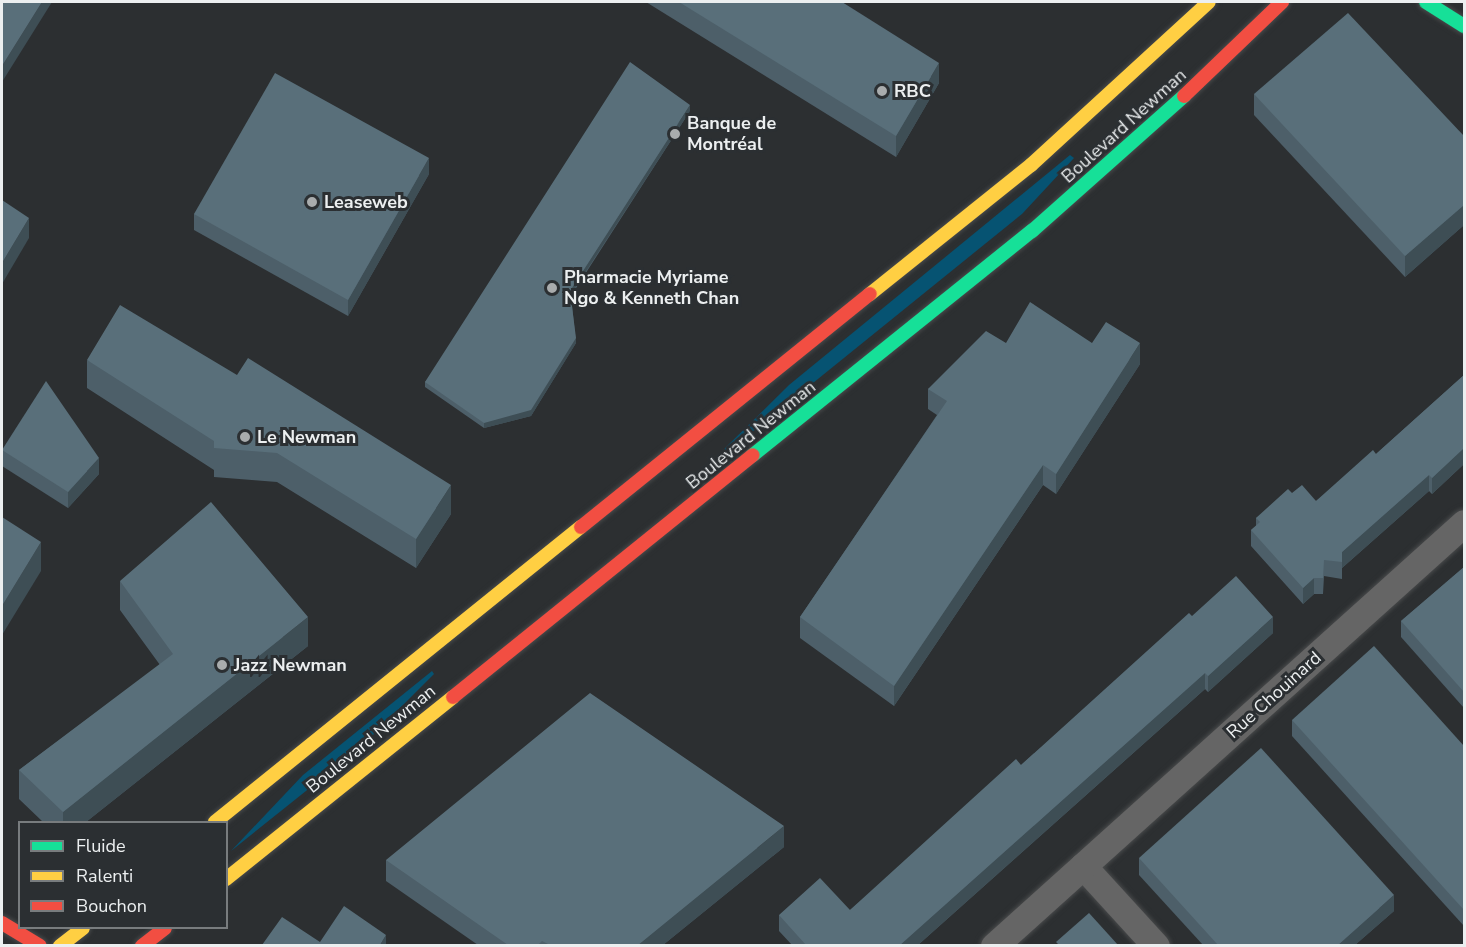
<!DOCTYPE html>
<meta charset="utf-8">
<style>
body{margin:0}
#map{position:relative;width:1466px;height:947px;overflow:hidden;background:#2c2f31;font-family:"Nunito Sans",sans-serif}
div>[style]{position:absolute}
.green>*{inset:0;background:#065372}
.roads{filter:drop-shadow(0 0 2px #484a4b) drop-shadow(0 0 2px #484a4b)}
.street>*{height:27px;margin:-13.5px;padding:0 13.5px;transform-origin:13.5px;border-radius:13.5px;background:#656565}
.fast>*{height:14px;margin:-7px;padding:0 7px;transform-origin:7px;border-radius:7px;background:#16e098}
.slow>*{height:14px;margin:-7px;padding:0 7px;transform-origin:7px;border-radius:7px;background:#ffcf43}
.jam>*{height:14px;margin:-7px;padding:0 7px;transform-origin:7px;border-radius:7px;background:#f24e42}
.wall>*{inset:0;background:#4d5f69}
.shaded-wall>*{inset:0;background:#3e4e55}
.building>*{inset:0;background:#596f7a}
.dots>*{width:16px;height:16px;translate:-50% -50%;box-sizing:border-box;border:3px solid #2b2f32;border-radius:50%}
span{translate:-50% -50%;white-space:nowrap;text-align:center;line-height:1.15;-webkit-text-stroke:6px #2b2f32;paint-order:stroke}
.poi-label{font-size:18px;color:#eceff0;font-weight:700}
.left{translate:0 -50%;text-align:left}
.street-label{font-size:18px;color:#eceff0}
.frame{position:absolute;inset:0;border:3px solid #eceff0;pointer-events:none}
.legend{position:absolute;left:18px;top:821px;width:210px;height:108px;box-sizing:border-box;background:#2b2f32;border:2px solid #787c7e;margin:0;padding:8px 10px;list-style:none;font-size:18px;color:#eceff0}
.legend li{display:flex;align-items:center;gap:12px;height:30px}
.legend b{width:30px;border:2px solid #787c7e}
</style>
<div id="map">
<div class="green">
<div style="clip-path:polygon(1070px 155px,1074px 158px,1022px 214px,719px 459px,717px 456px,789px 385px)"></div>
<div style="clip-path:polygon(432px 671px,434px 674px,361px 747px,231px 851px,303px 775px)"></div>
</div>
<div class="roads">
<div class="street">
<div style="left:1083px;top:866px;width:108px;rotate:47.6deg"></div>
<div style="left:994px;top:946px;width:632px;rotate:-41.99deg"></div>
</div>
<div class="fast">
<div style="left:1426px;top:2px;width:45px;rotate:32.3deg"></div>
<div style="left:753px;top:455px;width:358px;rotate:-38.8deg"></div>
<div style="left:1032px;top:231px;width:203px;rotate:-41.6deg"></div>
</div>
<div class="slow">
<div style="left:870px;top:294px;width:206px;rotate:-38.7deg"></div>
<div style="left:1031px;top:165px;width:241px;rotate:-42.5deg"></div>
<div style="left:215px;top:822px;width:470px;rotate:-38.9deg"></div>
<div style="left:226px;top:879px;width:291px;rotate:-38.7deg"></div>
<div style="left:60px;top:946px;width:29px;rotate:-38deg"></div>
</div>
<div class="jam">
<div style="left:1184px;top:96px;width:136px;rotate:-43.8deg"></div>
<div style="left:581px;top:527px;width:371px;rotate:-38.9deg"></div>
<div style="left:453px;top:697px;width:385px;rotate:-38.9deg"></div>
<div style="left:2px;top:923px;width:44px;rotate:31.2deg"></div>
<div style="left:142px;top:946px;width:29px;rotate:-38deg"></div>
</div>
</div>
<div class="wall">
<div style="clip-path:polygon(646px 2px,842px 2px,939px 83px,896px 157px)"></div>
<div style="clip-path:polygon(1254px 94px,1464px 136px,1464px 225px,1405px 277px,1254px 115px)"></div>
<div style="clip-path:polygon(690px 111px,571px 296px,576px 343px,531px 416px,484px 428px,425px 387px,425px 382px)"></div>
<div style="clip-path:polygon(429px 174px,348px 316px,194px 230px,194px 214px)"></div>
<div style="clip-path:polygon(1006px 343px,1092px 343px,1140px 364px,1056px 494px,1043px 485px,894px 706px,800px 638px,800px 617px,937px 415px,928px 409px,928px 389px)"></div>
<div style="clip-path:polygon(87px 360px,451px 514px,416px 568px,277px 482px,214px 477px,214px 470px,87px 388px)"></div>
<div style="clip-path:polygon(1464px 375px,1464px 464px,1432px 494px,1429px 491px,1342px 568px,1342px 579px,1324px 576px,1323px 594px,1314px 594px,1303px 604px,1251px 546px,1251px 530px,1256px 526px,1256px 518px,1292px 493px,1316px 501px,1376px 454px)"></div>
<div style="clip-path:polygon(2px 450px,99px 474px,68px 508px,2px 466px)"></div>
<div style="clip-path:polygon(1464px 567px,1464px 708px,1401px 637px,1401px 621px)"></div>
<div style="clip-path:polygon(120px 581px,308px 646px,86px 822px,43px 822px,19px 799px,19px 770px,160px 665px,120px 610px)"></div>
<div style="clip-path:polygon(1192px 616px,1273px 633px,1208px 692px,1205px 689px,918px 945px,792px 945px,779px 931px,779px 915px,850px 910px,1021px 765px)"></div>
<div style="clip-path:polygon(1292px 720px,1464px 746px,1464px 926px,1292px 736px)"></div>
<div style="clip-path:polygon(784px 847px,663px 945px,478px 945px,386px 881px,386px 860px)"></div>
<div style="clip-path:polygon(1139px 858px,1394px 911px,1355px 945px,1203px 945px,1139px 875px)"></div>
</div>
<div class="shaded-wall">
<div style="clip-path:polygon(42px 2px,52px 2px,2px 82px,2px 66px)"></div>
<div style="clip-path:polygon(939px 63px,939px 83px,896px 157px,896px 136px)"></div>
<div style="clip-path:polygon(690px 105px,690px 111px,570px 296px,570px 291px)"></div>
<div style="clip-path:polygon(429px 158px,429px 174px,348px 316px,348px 300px)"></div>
<div style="clip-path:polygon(1464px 205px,1464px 225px,1405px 277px,1405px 256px)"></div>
<div style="clip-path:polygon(29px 218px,29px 238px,2px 284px,2px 263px)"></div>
<div style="clip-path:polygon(576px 338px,576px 343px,531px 416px,484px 428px,484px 423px)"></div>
<div style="clip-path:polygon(1140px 343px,1140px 364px,1056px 494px,1056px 474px)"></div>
<div style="clip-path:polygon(1464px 448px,1464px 464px,1432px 494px,1432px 478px)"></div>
<div style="clip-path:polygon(99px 458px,99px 474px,68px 508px,68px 492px)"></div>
<div style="clip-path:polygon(1043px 465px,1043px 485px,894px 706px,894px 686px)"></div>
<div style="clip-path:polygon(1429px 475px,1429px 491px,1342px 568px,1342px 552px)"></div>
<div style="clip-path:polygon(451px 485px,451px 514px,416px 568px,416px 539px)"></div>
<div style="clip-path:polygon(41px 542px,41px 571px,2px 635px,2px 606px)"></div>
<div style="clip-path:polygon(1314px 578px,1314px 594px,1303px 604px,1303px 588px)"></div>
<div style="clip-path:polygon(308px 617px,308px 646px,86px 822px,63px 822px,63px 812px)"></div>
<div style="clip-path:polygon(1273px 617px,1273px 633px,1208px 692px,1208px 676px)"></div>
<div style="clip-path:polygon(1205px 673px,1205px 689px,918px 945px,900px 945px)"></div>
<div style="clip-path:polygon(784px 826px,784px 847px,663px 945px,638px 945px)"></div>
<div style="clip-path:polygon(1394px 895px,1394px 911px,1355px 945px,1338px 945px)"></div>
<div style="clip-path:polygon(386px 935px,386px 945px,380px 945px)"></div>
</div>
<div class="building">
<div style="clip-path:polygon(2px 2px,42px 2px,2px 66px)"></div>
<div style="clip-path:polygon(679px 2px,842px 2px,939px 63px,896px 136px)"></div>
<div style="clip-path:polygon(1348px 13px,1464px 136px,1464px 205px,1405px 256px,1254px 94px)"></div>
<div style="clip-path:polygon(630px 62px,690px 105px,570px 291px,576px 338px,531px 410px,484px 423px,425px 382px)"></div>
<div style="clip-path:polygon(275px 73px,429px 158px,348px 300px,194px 214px)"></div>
<div style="clip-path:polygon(2px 200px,29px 218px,2px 263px)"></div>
<div style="clip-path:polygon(1030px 302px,1092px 343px,1106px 322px,1140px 343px,1056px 474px,1043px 465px,894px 686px,800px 617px,947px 401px,928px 389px,986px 331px,1006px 343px)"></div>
<div style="clip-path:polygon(120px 305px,237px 375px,248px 358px,451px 485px,416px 539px,277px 453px,214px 448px,214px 441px,87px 360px)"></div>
<div style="clip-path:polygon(1464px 375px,1464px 448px,1432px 478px,1429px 475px,1342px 552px,1342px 562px,1324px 560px,1323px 578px,1314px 578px,1303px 588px,1251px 530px,1260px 522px,1256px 518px,1288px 489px,1292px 493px,1302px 485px,1316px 501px,1373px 450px,1376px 454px)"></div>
<div style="clip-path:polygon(46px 381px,99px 458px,68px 492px,2px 450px)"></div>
<div style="clip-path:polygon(211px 502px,308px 617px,63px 812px,19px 770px,173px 654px,120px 581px)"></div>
<div style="clip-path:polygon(2px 517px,41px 542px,2px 606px)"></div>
<div style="clip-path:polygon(1464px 567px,1464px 692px,1401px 621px)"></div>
<div style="clip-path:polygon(1236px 576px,1273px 617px,1208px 676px,1205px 673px,900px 945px,806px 945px,779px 915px,820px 878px,850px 910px,1016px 759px,1021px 765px,1189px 613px,1192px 616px)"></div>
<div style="clip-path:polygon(1374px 646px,1464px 746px,1464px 910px,1292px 720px)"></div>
<div style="clip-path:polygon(590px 693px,784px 826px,638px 945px,550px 945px,542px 941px,538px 945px,508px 945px,386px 860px)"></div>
<div style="clip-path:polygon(1261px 748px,1394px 895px,1338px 945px,1218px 945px,1139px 858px)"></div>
<div style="clip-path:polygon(344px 906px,386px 935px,380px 945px,262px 945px,282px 917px,320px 942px)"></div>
<div style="clip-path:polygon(1089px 913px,1118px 945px,1059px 945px,1056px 942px)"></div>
</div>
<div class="dots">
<div style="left:882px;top:91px;background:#a9acad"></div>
<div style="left:675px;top:134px;background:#a9acad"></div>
<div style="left:312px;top:202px;background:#a9acad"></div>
<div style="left:552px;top:288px;background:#a9acad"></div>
<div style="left:245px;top:437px;background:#a9acad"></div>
<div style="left:222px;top:665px;background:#a9acad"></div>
</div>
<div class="poi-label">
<span class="left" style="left:894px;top:91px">RBC</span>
<span class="left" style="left:687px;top:134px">Banque de<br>Montréal</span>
<span class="left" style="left:324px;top:202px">Leaseweb</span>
<span class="left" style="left:564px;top:288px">Pharmacie Myriame<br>Ngo &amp; Kenneth Chan</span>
<span class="left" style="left:257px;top:437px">Le Newman</span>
<span class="left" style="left:234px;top:665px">Jazz Newman</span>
</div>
<div class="street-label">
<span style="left:1124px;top:126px;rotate:-42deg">Boulevard Newman</span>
<span style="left:751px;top:435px;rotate:-39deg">Boulevard Newman</span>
<span style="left:1274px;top:695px;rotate:-42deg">Rue Chouinard</span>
<span style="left:371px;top:739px;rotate:-39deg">Boulevard Newman</span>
</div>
<div class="frame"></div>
<ul class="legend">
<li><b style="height:8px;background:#16e098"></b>Fluide</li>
<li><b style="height:8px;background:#ffcf43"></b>Ralenti</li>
<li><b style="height:8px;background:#f24e42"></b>Bouchon</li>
</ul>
</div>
